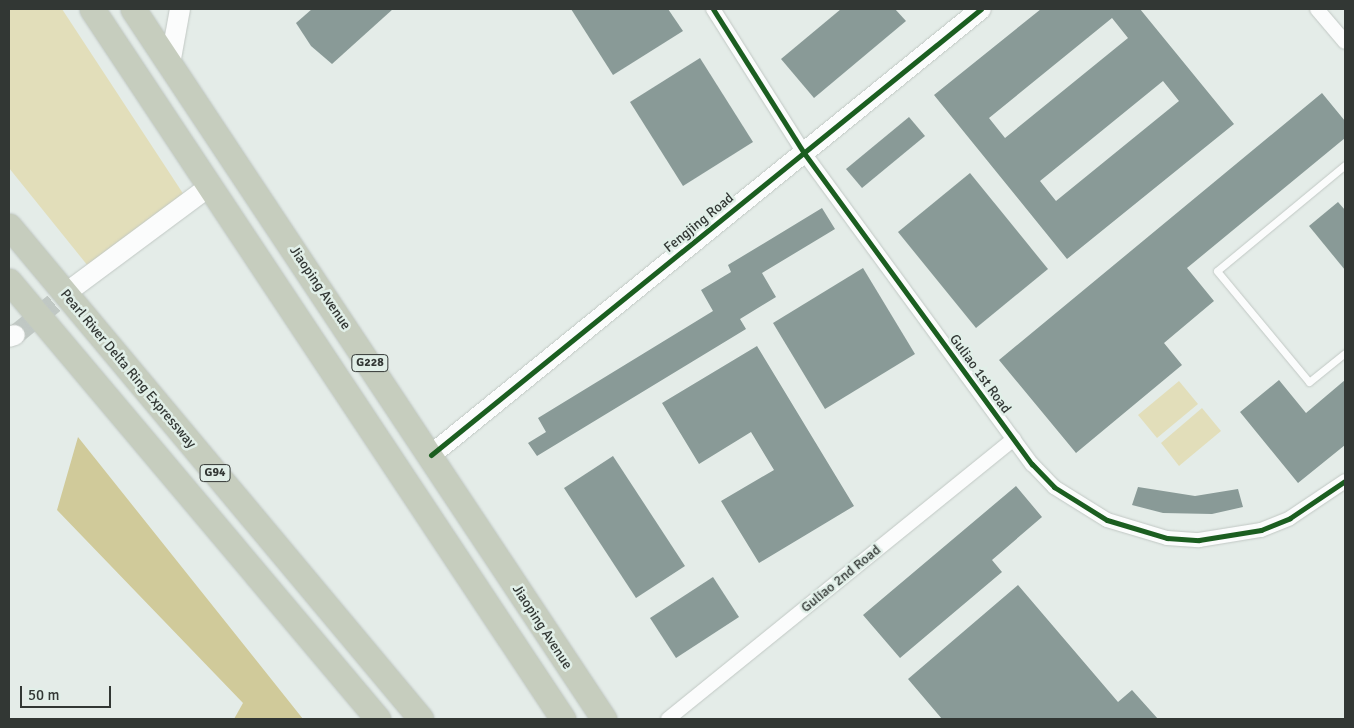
<!DOCTYPE html>
<style>
body{margin:0}
#map{position:relative;width:1354px;height:728px;overflow:hidden;background:#e4ece8;font-family:Signika,sans-serif}
div>[style]{position:absolute}
.green>*{inset:0;background:#e2deba}
.forest>*{inset:0;background:#d0ca9a}
.building>*{inset:0;background:#899a97}
.secondary-tunnel>*{height:20px;margin-top:-10px;transform-origin:0;background:repeating-linear-gradient(90deg,#c0c8c4 0 20px,transparent 0 30px)}
.roads{filter:drop-shadow(0 0 1px #c1c8c4) drop-shadow(0 0 1px #c1c8c4)}
.lane>*{height:7px;margin:-3.5px;padding:0 3.5px;transform-origin:3.5px;border-radius:3.5px;background:#fbfcfc}
.street>*{height:14px;margin:-7px;padding:0 7px;transform-origin:7px;border-radius:7px;background:#fbfcfc}
.secondary>*{height:20px;margin:-10px;padding:0 10px;transform-origin:10px;border-radius:10px;background:#fbfcfc}
.highway>*{height:25px;margin:-12.5px;padding:0 12.5px;transform-origin:12.5px;border-radius:12.5px;background:#c6cdbe}
.cycleway>*{height:5px;margin:-2.5px;padding:0 2.5px;transform-origin:2.5px;border-radius:2.5px;background:#1b5e20}
span{translate:-50% -50%;white-space:nowrap;text-align:center;line-height:1.15;-webkit-text-stroke:5px #e1efe8;paint-order:stroke}
.shield-label span{padding:1px 4px;background:#e1efe8;border:1px solid;border-radius:4px;-webkit-text-stroke-width:0}
.shield-label{font-size:12px;color:#323734;font-weight:700}
.street-label{font-size:14px;color:#323734}
.frame{position:absolute;inset:0;border:10px solid #323734;pointer-events:none}
.scale{position:absolute;left:20px;top:686px;width:91px;height:22px;box-sizing:border-box;border:2px solid #323734;border-top:0;padding-left:6px;font-size:15px;line-height:18px;white-space:nowrap;color:#323734;-webkit-text-stroke:4px #e1efe8;paint-order:stroke}
</style>
<div id="map">
<div class="green">
<div style="clip-path:polygon(9px 9px,62px 9px,184px 195px,88px 266px,9px 168px)"></div>
<div style="clip-path:polygon(1179px 381px,1198px 404px,1157px 438px,1138px 415px)"></div>
<div style="clip-path:polygon(1202px 408px,1221px 431px,1179px 466px,1161px 443px)"></div>
</div>
<div class="forest">
<div style="clip-path:polygon(78px 437px,303px 719px,234px 719px,243px 703px,57px 510px)"></div>
</div>
<div class="building">
<div style="clip-path:polygon(312px 9px,393px 9px,332px 64px,311px 46px,296px 23px)"></div>
<div style="clip-path:polygon(571px 9px,668px 9px,683px 31px,613px 75px)"></div>
<div style="clip-path:polygon(841px 9px,895px 9px,906px 21px,814px 98px,781px 59px)"></div>
<div style="clip-path:polygon(evenodd,1041px 9px,1140px 9px,1234px 124px,1067px 259px,934px 95px,1041px 9px,1112px 18px,1128px 38px,1005px 138px,989px 118px,1112px 18px,1041px 9px,1163px 81px,1179px 101px,1056px 201px,1040px 181px,1163px 81px)"></div>
<div style="clip-path:polygon(700px 58px,753px 142px,683px 186px,630px 102px)"></div>
<div style="clip-path:polygon(1322px 93px,1345px 121px,1345px 138px,1187px 268px,1214px 301px,1164px 343px,1182px 365px,1076px 453px,999px 360px)"></div>
<div style="clip-path:polygon(909px 117px,925px 136px,862px 188px,846px 169px)"></div>
<div style="clip-path:polygon(970px 173px,1048px 269px,976px 328px,898px 232px)"></div>
<div style="clip-path:polygon(1338px 202px,1345px 210px,1345px 270px,1309px 226px)"></div>
<div style="clip-path:polygon(822px 208px,835px 229px,762px 273px,776px 297px,740px 319px,746px 329px,537px 456px,528px 443px,546px 432px,538px 418px,713px 311px,701px 290px,731px 272px,728px 265px)"></div>
<div style="clip-path:polygon(863px 268px,915px 354px,825px 409px,773px 323px)"></div>
<div style="clip-path:polygon(757px 346px,854px 506px,759px 563px,721px 501px,774px 470px,751px 432px,699px 464px,662px 403px)"></div>
<div style="clip-path:polygon(1279px 380px,1306px 413px,1345px 380px,1345px 445px,1298px 483px,1240px 412px)"></div>
<div style="clip-path:polygon(613px 456px,685px 566px,636px 598px,564px 488px)"></div>
<div style="clip-path:polygon(1016px 486px,1042px 517px,992px 560px,1002px 572px,900px 658px,863px 615px)"></div>
<div style="clip-path:polygon(1138px 487px,1195px 496px,1238px 489px,1243px 507px,1212px 514px,1163px 513px,1132px 505px)"></div>
<div style="clip-path:polygon(713px 577px,739px 617px,676px 658px,650px 618px)"></div>
<div style="clip-path:polygon(1018px 585px,1118px 702px,1132px 690px,1158px 719px,942px 719px,908px 679px)"></div>
</div>
<div class="secondary-tunnel">
<div style="left:15px;top:335px;width:76px;rotate:-39.1deg"></div>
</div>
<div class="roads">
<div class="lane">
<div style="left:1345px;top:165px;width:166px;rotate:140.4deg"></div>
<div style="left:1217px;top:271px;width:144px;rotate:50.3deg"></div>
<div style="left:1309px;top:382px;width:46px;rotate:-38.9deg"></div>
</div>
<div class="street">
<div style="left:713px;top:9px;width:170px;rotate:57.7deg"></div>
<div style="left:804px;top:153px;width:386px;rotate:53.8deg"></div>
<div style="left:1032px;top:464px;width:32px;rotate:46deg"></div>
<div style="left:1054px;top:487px;width:62px;rotate:31.9deg"></div>
<div style="left:1107px;top:520px;width:63px;rotate:16.7deg"></div>
<div style="left:1167px;top:538px;width:32px;rotate:4deg"></div>
<div style="left:1199px;top:540px;width:63px;rotate:-9.2deg"></div>
<div style="left:1261px;top:530px;width:31px;rotate:-22deg"></div>
<div style="left:1290px;top:518px;width:66px;rotate:-33.9deg"></div>
<div style="left:1317px;top:9px;width:43px;rotate:49.7deg"></div>
<div style="left:668px;top:719px;width:445px;rotate:-39deg"></div>
</div>
<div class="secondary">
<div style="left:170px;top:64px;width:56px;rotate:-79.7deg"></div>
<div style="left:74px;top:287px;width:169px;rotate:-36.6deg"></div>
<div style="left:9px;top:337px;width:6px;rotate:-18deg"></div>
<div style="left:431px;top:455px;width:708px;rotate:-39.04deg"></div>
</div>
<div class="highway">
<div style="left:92px;top:9px;width:852px;rotate:56.44deg"></div>
<div style="left:133px;top:9px;width:852px;rotate:56.44deg"></div>
<div style="left:9px;top:226px;width:642px;rotate:50.11deg"></div>
<div style="left:9px;top:281px;width:573px;rotate:49.89deg"></div>
</div>
</div>
<div class="cycleway">
<div style="left:713px;top:9px;width:170px;rotate:57.7deg"></div>
<div style="left:804px;top:153px;width:386px;rotate:53.8deg"></div>
<div style="left:1032px;top:464px;width:32px;rotate:46deg"></div>
<div style="left:1054px;top:487px;width:62px;rotate:31.9deg"></div>
<div style="left:1107px;top:520px;width:63px;rotate:16.7deg"></div>
<div style="left:1167px;top:538px;width:32px;rotate:4deg"></div>
<div style="left:1199px;top:540px;width:63px;rotate:-9.2deg"></div>
<div style="left:1261px;top:530px;width:31px;rotate:-22deg"></div>
<div style="left:1290px;top:518px;width:66px;rotate:-33.9deg"></div>
<div style="left:431px;top:455px;width:708px;rotate:-39.04deg"></div>
</div>
<div class="shield-label">
<span style="left:370px;top:363px">G228</span>
<span style="left:215px;top:473px">G94</span>
</div>
<div class="street-label">
<span style="left:699px;top:223px;rotate:-39deg">Fengjing Road</span>
<span style="left:320px;top:288px;rotate:56deg">Jiaoping Avenue</span>
<span style="left:128px;top:369px;rotate:50deg">Pearl River Delta Ring Expressway</span>
<span style="left:980px;top:374px;rotate:54deg">Guliao 1st Road</span>
<span style="left:841px;top:579px;rotate:-39deg">Guliao 2nd Road</span>
<span style="left:542px;top:627px;rotate:57deg">Jiaoping Avenue</span>
</div>
<div class="frame"></div>
<div class="scale">50 m</div>
</div>
